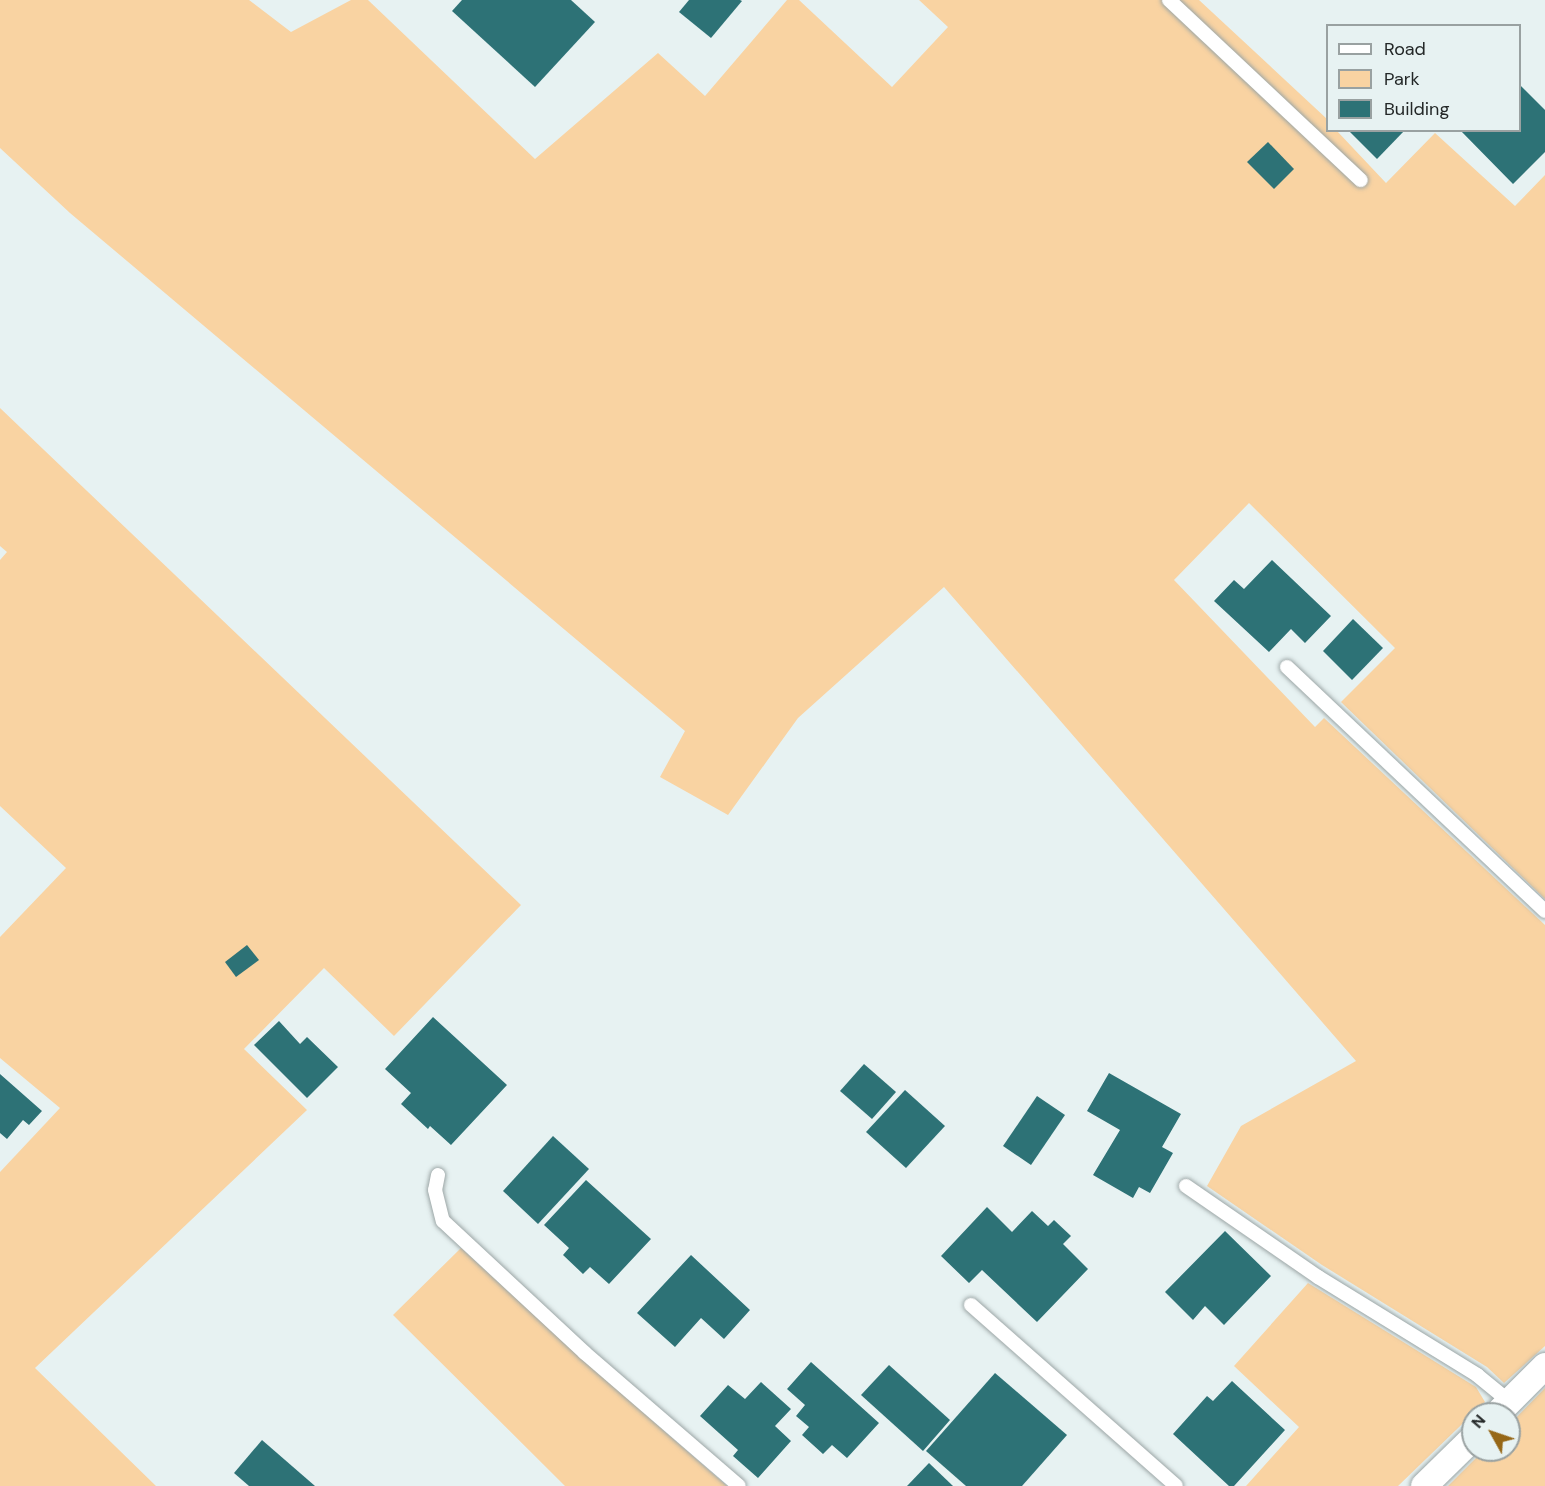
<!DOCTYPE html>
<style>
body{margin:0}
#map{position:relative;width:1545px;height:1486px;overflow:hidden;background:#e7f2f2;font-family:"DM Sans",sans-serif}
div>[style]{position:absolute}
.green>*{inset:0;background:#f9d3a2}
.building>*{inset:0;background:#2d7276}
.roads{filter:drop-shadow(0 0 2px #9ca6a6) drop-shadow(0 0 2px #9ca6a6)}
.lane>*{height:14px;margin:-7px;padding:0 7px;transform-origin:7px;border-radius:7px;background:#fff}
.street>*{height:26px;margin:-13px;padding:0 13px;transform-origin:13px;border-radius:13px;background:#fff}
span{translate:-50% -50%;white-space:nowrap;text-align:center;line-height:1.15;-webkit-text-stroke:6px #e7f2f2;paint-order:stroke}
.legend{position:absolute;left:1326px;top:24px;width:195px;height:108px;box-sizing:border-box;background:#e7f2f2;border:2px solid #99a1a1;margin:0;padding:8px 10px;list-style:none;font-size:18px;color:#232727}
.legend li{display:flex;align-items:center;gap:12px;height:30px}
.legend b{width:30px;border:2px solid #99a1a1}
.north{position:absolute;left:1461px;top:1402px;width:60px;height:60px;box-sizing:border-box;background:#e7f2f2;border:2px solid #99a1a1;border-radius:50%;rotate:310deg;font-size:16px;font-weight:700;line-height:24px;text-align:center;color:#232727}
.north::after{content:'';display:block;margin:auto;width:21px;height:27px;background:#966717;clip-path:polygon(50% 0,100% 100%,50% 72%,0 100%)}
</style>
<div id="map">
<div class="green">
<div style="clip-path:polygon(0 0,249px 0,291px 32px,351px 0,368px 0,535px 159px,658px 53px,705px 96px,787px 0,799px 0,892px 87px,948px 27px,919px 0,1199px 0,1327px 119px,1328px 130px,1337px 131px,1386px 183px,1435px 133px,1515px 206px,1545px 175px,1545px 899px,1341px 702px,1395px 648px,1249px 503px,1174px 580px,1315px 727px,1324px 718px,1545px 925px,1545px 1346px,1504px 1383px,1487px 1367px,1322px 1265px,1207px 1186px,1241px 1126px,1356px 1061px,944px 587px,798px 718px,728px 815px,660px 777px,685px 731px,70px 213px,0 148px)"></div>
<div style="clip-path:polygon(0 408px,521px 905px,394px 1036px,324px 968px,244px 1049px,307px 1110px,35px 1368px,156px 1486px,0 1486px,0 1172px,60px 1108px,0 1058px,0 937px,66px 868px,0 806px,0 560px,7px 552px,0 546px)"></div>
<div style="clip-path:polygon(461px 1248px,575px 1353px,727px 1486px,565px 1486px,393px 1315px)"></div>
<div style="clip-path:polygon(1308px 1283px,1476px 1387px,1485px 1402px,1398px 1486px,1246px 1486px,1299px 1427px,1234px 1366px)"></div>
<div style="clip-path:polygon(1545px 1388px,1545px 1486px,1448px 1486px,1484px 1450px,1509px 1450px,1509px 1425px)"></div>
</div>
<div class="building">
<div style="clip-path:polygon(462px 0,571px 0,595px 22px,535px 87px,452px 11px)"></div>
<div style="clip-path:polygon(689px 0,740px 0,742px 1px,711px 38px,679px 12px)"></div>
<div style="clip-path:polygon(1520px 85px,1545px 110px,1545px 152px,1513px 184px,1460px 130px,1520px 130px)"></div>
<div style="clip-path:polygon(1348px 130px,1405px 130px,1377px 159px)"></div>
<div style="clip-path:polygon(1268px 142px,1294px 169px,1274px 189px,1247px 162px)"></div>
<div style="clip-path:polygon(1272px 560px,1331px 616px,1305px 643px,1291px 629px,1269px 652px,1214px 601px,1234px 580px,1244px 589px)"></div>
<div style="clip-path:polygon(1353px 619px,1383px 648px,1352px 680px,1323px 651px)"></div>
<div style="clip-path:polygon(247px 945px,259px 960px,236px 977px,225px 962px)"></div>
<div style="clip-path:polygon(433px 1017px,507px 1085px,451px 1145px,430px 1126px,428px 1129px,401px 1104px,411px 1093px,385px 1069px)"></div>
<div style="clip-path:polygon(279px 1021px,300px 1044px,307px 1037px,338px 1067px,307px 1098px,254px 1045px)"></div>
<div style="clip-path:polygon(864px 1064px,896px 1092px,872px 1119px,840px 1091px)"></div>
<div style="clip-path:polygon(1109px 1073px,1181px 1114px,1162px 1147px,1173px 1153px,1150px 1193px,1139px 1187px,1133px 1198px,1093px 1175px,1120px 1130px,1087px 1111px)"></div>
<div style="clip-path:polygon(0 1074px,42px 1111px,29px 1125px,23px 1120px,7px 1139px,0 1133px)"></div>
<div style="clip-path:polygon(905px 1090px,945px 1126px,906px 1168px,866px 1132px)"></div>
<div style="clip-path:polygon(1037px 1096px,1065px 1115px,1031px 1165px,1003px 1146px)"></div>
<div style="clip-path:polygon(553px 1136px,589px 1169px,538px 1224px,503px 1191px)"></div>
<div style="clip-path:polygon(586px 1180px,651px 1239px,609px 1284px,590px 1267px,583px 1274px,563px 1255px,569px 1248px,544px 1225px)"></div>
<div style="clip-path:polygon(987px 1207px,1012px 1232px,1032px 1211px,1048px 1226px,1054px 1220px,1071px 1236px,1063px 1244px,1088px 1269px,1037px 1322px,982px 1270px,969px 1283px,941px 1256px)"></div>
<div style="clip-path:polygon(1225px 1231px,1271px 1276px,1224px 1325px,1205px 1306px,1193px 1320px,1165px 1292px)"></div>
<div style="clip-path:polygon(691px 1255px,750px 1310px,724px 1339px,701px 1318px,675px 1347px,637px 1313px)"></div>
<div style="clip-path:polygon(811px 1362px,879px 1423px,847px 1458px,832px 1445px,823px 1454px,802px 1435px,809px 1427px,796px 1416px,805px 1405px,787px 1389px)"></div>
<div style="clip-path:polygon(889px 1365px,950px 1420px,923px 1451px,861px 1395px)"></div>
<div style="clip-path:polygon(995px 1373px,1067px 1435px,1022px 1486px,966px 1486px,926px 1451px)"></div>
<div style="clip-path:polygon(1232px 1381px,1285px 1430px,1234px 1486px,1229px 1486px,1173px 1434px,1207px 1396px,1213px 1401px)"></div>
<div style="clip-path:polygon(761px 1382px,791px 1409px,775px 1426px,791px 1441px,758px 1478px,733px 1456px,738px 1450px,700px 1416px,728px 1385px,745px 1399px)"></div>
<div style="clip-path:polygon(262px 1440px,315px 1486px,249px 1486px,234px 1473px)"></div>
<div style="clip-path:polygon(929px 1463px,953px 1486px,907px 1486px)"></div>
</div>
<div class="roads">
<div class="lane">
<div style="left:1169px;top:0;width:263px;rotate:43.2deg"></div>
<div style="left:1287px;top:667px;width:355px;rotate:43.4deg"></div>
<div style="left:438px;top:1175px;width:15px;rotate:101deg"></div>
<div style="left:435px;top:1190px;width:32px;rotate:76deg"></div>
<div style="left:443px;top:1221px;width:194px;rotate:42.9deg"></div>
<div style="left:585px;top:1353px;width:203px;rotate:40.8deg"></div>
<div style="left:1186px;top:1186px;width:160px;rotate:34.6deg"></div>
<div style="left:1318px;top:1277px;width:187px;rotate:31.6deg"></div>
<div style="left:1477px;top:1375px;width:43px;rotate:39.3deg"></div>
<div style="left:971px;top:1305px;width:273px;rotate:41.4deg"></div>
</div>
<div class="street">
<div style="left:1497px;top:1414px;width:68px;rotate:-45deg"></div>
<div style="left:1424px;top:1486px;width:69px;rotate:-44.4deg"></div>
</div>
</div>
<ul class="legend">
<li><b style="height:8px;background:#fff"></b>Road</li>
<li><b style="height:16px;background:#f9d3a2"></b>Park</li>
<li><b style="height:16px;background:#2d7276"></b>Building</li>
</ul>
<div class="north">N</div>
</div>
